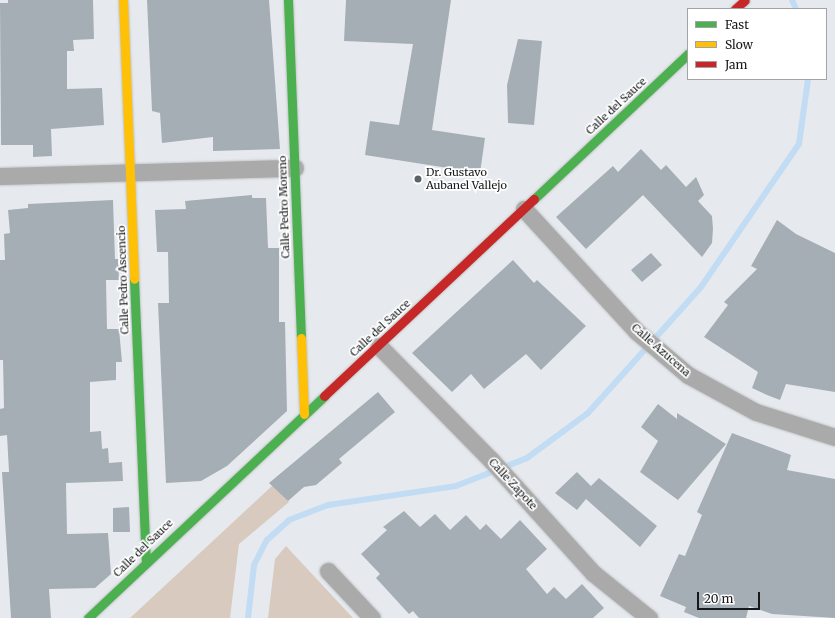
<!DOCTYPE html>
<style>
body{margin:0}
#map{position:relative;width:835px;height:618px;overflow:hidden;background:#e6eaee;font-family:Merriweather,serif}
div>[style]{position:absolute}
.green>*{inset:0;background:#d9cabf}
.stream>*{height:6px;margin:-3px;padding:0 3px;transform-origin:3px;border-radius:3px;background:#c1dcf3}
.building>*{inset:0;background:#a5aeb5}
.roads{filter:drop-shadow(0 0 1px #c2c4c7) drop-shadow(0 0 1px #c2c4c7)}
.street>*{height:17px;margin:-8.5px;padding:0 8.5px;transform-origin:8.5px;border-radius:8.5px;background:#aaaaab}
.fast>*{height:9px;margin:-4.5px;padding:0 4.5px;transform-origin:4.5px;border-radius:4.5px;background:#4caf50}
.slow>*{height:9px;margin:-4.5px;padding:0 4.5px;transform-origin:4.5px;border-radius:4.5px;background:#ffc107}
.jam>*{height:9px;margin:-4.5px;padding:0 4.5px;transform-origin:4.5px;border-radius:4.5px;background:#c62828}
.dots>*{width:11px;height:11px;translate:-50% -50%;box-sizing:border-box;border:2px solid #fff;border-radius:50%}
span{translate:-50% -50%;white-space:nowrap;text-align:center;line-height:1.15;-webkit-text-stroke:3.5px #fff;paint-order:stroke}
.street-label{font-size:11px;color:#17191b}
.poi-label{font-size:11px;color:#17191b}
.left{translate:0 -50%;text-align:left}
.legend{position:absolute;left:687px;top:8px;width:140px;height:72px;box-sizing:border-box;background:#fff;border:1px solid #a2a3a4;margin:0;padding:5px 7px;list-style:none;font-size:12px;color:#17191b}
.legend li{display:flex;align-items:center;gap:8px;height:20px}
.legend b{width:20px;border:1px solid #a2a3a4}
.scale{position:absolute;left:697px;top:592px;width:63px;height:18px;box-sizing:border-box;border:2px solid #17191b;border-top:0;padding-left:5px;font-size:12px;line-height:14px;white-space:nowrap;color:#17191b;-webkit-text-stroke:3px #fff;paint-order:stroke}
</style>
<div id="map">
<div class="green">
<div style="clip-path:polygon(273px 485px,289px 502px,239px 544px,230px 618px,130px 618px)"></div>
<div style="clip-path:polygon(286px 546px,353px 618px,268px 618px,275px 559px)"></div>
</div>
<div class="stream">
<div style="left:792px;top:0;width:10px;rotate:66deg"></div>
<div style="left:248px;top:618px;width:53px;rotate:-83.5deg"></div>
<div style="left:254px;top:565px;width:28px;rotate:-63deg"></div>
<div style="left:267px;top:540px;width:30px;rotate:-42deg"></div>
<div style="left:289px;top:520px;width:42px;rotate:-21deg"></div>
<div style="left:328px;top:505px;width:129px;rotate:-8.4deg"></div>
<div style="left:456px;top:486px;width:76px;rotate:-21.5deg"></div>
<div style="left:527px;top:458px;width:76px;rotate:-36.4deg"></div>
<div style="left:588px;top:413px;width:169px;rotate:-48.1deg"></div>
<div style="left:701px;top:287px;width:173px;rotate:-55.6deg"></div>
<div style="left:799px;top:144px;width:66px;rotate:-82.1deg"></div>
</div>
<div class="building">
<div style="clip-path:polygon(8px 0,93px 0,94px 39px,73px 40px,74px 51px,67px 51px,67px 89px,102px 88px,104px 125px,51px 129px,52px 156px,33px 157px,33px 145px,1px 145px,0 3px,8px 3px)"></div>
<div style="clip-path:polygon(147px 0,269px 0,280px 149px,213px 151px,213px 137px,162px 143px,160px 113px,152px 111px)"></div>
<div style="clip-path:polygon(346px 0,451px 0,432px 130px,485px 138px,480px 173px,365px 155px,370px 121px,399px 125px,413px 44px,344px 41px)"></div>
<div style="clip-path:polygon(518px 39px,542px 41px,534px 125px,508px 123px,507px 85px)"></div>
<div style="clip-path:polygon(641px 149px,661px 170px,666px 165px,686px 187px,696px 177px,704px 195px,698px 201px,712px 216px,713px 229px,712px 243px,702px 257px,643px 195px,586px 249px,556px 217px,613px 166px,618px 172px)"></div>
<div style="clip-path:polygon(252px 195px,252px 198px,266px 198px,268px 248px,279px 248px,279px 322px,285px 322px,287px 411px,227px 466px,201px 481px,166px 483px,158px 303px,169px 303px,168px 252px,157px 252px,155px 210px,186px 209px,185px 201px)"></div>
<div style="clip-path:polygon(113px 200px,115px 259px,118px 259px,119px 280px,106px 280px,107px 329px,119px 329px,122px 362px,116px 362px,116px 380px,90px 382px,90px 432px,101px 431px,102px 449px,108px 448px,109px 463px,122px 462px,123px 481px,66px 483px,67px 534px,108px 533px,111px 574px,95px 588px,49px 589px,51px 618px,11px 618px,2px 472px,9px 472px,7px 435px,0 436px,0 409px,4px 408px,3px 360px,0 360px,0 260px,5px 260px,4px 234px,10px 233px,8px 210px,28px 208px,28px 204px)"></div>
<div style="clip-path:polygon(777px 220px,796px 234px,835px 253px,835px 392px,786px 384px,780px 400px,767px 395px,752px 388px,758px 372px,704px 337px,728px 305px,724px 302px,757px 269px,751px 266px)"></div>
<div style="clip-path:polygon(651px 253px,662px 265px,642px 282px,631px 270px)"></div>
<div style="clip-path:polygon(513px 260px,534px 283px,537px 280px,586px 326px,541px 370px,526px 354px,484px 389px,471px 374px,452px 392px,412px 353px)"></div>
<div style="clip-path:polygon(378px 392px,395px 412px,339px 459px,342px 463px,316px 485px,304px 487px,288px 501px,269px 483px)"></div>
<div style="clip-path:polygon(658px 404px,677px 419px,677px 413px,726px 444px,678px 500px,640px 472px,658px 441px,641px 427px)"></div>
<div style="clip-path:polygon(732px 433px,791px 455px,787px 470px,835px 479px,835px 618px,772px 614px,749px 606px,746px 618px,699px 618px,684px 612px,686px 607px,660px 596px,679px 554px,685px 556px,702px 515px,697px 512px)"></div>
<div style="clip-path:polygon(577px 472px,591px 486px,599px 478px,657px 526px,640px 547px,586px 499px,577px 510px,555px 493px)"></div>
<div style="clip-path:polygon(129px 507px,130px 532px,113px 532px,113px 508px)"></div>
<div style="clip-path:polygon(404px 511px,420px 527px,435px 514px,450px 530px,466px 515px,480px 530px,486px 524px,501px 539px,520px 520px,547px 549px,526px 569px,547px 594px,554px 587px,566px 599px,582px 584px,604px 608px,593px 618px,419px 618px,413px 611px,409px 614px,376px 578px,380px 574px,361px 554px,387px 530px,383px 527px)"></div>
</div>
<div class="roads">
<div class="street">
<div style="left:0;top:176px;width:295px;rotate:-1.6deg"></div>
<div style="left:524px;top:209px;width:166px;rotate:47.4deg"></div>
<div style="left:636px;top:331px;width:68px;rotate:40.2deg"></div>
<div style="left:688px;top:375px;width:77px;rotate:28.6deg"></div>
<div style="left:756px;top:412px;width:83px;rotate:17.6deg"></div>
<div style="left:379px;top:346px;width:160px;rotate:45.5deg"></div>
<div style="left:491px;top:460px;width:152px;rotate:47.9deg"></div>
<div style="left:593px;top:573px;width:72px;rotate:38.8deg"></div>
<div style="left:328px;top:571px;width:64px;rotate:46.9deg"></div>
</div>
<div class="fast">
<div style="left:288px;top:0;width:338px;rotate:87.8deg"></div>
<div style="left:534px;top:199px;width:212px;rotate:-43.3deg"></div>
<div style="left:134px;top:279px;width:281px;rotate:87.6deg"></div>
<div style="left:88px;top:618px;width:324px;rotate:-43.2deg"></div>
</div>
<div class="slow">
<div style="left:123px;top:0;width:279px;rotate:87.7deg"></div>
<div style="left:301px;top:338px;width:76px;rotate:87.7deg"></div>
</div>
<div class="jam">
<div style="left:735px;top:9px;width:13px;rotate:-42deg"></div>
<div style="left:324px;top:396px;width:288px;rotate:-43.2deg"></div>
</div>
</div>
<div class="dots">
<div style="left:418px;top:179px;background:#5f6265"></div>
</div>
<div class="street-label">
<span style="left:616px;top:106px;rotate:-43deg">Calle del Sauce</span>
<span style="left:284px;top:207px;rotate:-92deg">Calle Pedro Moreno</span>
<span style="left:123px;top:280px;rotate:-92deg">Calle Pedro Ascencio</span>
<span style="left:380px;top:328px;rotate:-43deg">Calle del Sauce</span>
<span style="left:661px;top:350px;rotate:41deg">Calle Azucena</span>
<span style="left:513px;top:484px;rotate:47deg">Calle Zapote</span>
<span style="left:143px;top:548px;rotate:-44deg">Calle del Sauce</span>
</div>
<div class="poi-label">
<span class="left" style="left:426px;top:179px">Dr. Gustavo<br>Aubanel Vallejo</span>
</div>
<ul class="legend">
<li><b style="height:5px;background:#4caf50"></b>Fast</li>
<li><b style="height:5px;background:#ffc107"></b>Slow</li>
<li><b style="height:5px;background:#c62828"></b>Jam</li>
</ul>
<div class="scale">20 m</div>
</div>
